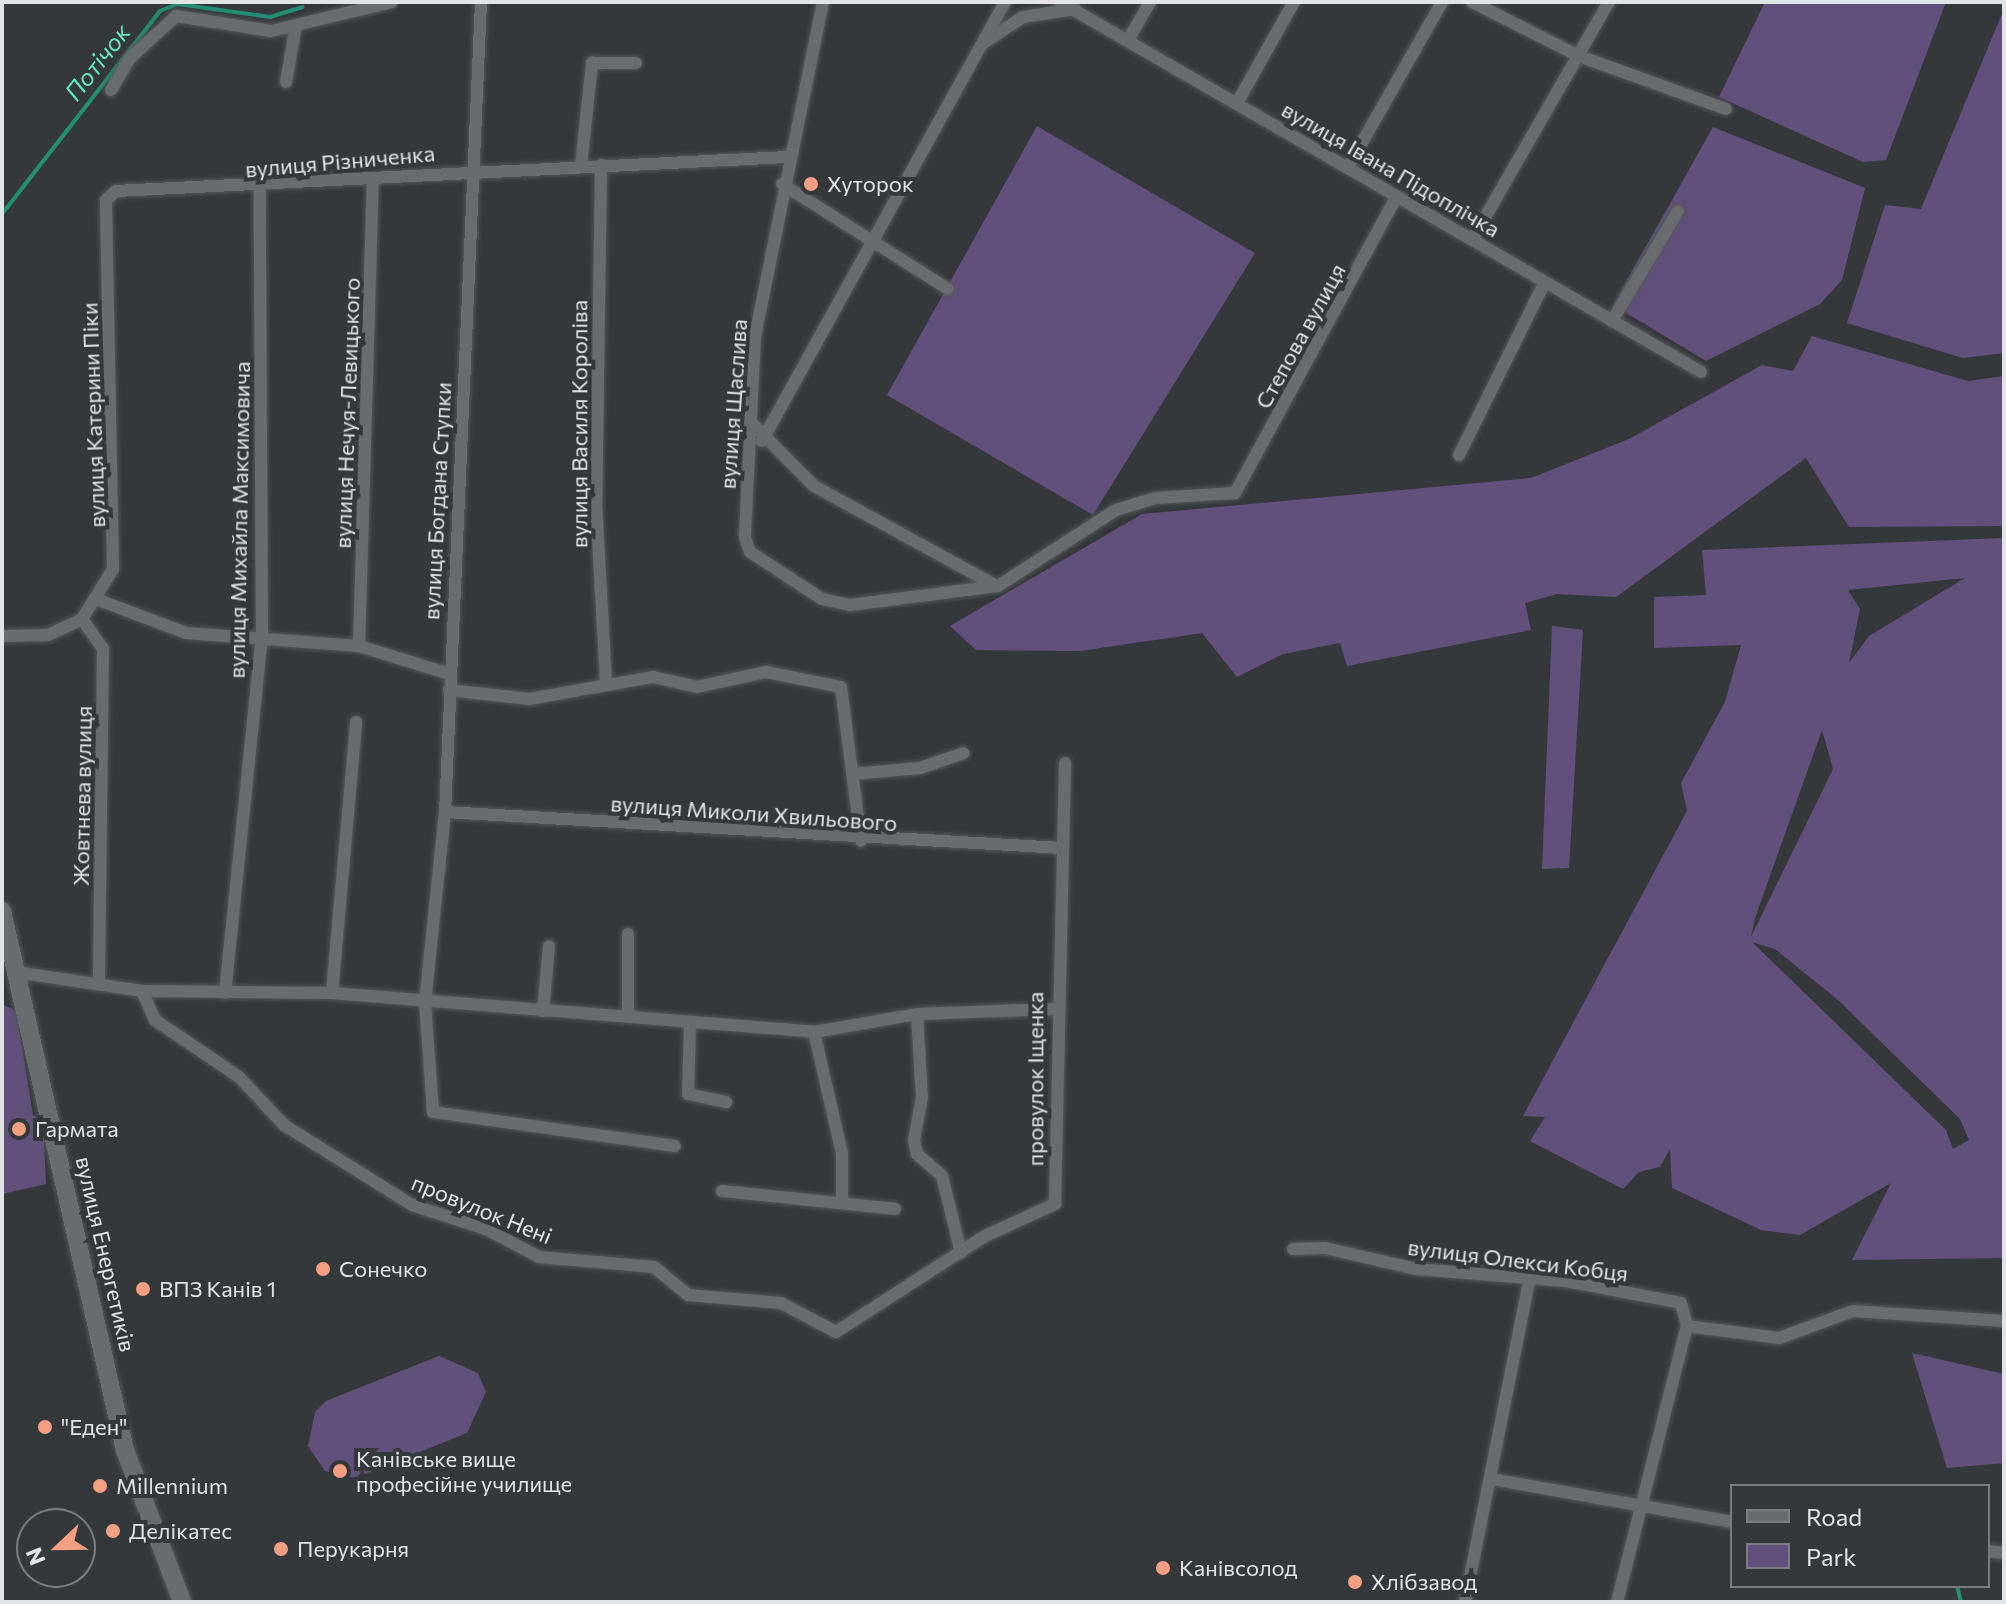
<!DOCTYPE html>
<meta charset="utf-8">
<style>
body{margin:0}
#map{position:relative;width:2006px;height:1604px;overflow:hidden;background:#35383b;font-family:Commissioner,sans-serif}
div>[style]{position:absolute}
.green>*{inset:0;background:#62507c}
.stream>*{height:4px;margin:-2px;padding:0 2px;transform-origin:2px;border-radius:2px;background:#228e72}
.roads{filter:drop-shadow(0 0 2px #535759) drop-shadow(0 0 2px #535759)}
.street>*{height:12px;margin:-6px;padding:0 6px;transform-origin:6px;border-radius:6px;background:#686c6f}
.secondary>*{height:18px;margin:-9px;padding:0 9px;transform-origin:9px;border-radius:9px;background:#686c6f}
.dots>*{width:22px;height:22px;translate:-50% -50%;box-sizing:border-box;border:4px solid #35383b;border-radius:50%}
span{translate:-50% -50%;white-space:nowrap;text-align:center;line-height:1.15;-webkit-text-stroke:8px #35383b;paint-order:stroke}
.street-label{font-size:22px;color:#e1e3e5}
.poi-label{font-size:22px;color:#e1e3e5}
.left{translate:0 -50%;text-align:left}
.water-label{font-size:24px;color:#61ebc2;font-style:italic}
.frame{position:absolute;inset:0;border:4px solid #e1e3e5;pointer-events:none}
.legend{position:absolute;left:1730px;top:1484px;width:260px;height:104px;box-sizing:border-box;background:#35383b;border:2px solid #7a7c7f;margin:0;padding:10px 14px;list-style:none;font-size:24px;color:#e1e3e5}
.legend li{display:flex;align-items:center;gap:16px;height:40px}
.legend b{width:40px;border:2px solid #7a7c7f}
.north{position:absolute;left:16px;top:1508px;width:80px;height:80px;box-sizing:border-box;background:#35383b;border:2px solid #7a7c7f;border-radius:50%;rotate:248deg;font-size:22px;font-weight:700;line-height:32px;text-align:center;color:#e1e3e5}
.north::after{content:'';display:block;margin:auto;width:28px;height:36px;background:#f39f82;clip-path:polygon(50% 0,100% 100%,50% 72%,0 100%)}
</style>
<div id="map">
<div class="green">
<div style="clip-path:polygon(1765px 2px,1946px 2px,1886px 160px,1863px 162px,1719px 97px)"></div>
<div style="clip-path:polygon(2004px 9px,2004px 353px,1963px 358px,1847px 323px,1885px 205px,1921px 209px)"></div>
<div style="clip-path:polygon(1037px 126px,1255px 253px,1093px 515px,887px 395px)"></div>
<div style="clip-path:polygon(1713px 127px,1865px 188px,1842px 280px,1820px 304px,1706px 361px,1613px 305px)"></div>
<div style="clip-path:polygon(1812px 336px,1968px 381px,2004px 376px,2004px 526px,1849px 527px,1806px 458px,1616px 597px,1557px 594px,1525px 603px,1531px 630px,1347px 666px,1340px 643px,1283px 654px,1237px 677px,1202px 633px,1080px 651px,976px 650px,950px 626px,1142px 514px,1531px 478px,1629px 439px,1762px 365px,1793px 371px)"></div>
<div style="clip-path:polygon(evenodd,2004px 538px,2004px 1258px,1852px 1260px,1891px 1183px,1800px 1235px,1761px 1230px,1672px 1188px,1670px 1149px,1660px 1167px,1639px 1172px,1623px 1189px,1530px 1141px,1545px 1117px,1523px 1116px,1687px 811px,1681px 783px,1725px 702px,1741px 645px,1654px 648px,1654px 597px,1706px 595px,1702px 550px,2004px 538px,1965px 578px,1869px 636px,1849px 663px,1860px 609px,1848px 590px,1965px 578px,2004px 538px,1822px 730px,1833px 769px,1751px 937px,1755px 918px,1822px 730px,2004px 538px,1752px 942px,1775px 949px,1838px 1000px,1960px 1119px,1969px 1140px,1953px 1149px,1946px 1130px,1752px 942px)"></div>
<div style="clip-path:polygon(1552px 626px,1583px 630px,1569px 868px,1542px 869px)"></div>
<div style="clip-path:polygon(2px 1004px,16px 1011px,33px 1115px,43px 1121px,46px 1184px,2px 1194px)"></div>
<div style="clip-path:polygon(1912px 1353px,2004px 1374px,2004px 1463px,1947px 1468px)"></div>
<div style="clip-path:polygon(439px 1356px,478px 1373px,486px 1392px,467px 1433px,355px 1478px,325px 1471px,308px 1446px,315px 1412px,326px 1401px)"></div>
</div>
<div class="stream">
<div style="left:2px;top:214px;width:257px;rotate:-52.1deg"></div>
<div style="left:160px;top:11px;width:18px;rotate:-22deg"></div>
<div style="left:177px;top:4px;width:94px;rotate:8deg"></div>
<div style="left:270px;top:17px;width:34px;rotate:-17deg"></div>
<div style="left:1957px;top:1586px;width:16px;rotate:76deg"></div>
</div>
<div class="roads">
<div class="street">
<div style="left:481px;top:2px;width:811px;rotate:92.54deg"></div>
<div style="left:445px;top:812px;width:191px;rotate:96deg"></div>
<div style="left:425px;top:1002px;width:110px;rotate:85.8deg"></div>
<div style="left:433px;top:1112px;width:244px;rotate:8deg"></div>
<div style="left:823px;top:2px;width:342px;rotate:101.5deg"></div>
<div style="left:755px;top:337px;width:200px;rotate:92.9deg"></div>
<div style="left:745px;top:537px;width:16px;rotate:72deg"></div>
<div style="left:750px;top:552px;width:86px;rotate:33.1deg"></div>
<div style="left:822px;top:599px;width:29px;rotate:12deg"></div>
<div style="left:850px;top:605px;width:149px;rotate:-7.3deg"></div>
<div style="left:998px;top:586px;width:140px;rotate:-32.8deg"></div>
<div style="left:1116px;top:510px;width:41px;rotate:-17.1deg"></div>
<div style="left:1155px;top:498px;width:80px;rotate:-3.6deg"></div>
<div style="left:1235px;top:493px;width:338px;rotate:-61.4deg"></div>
<div style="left:1060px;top:2px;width:740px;rotate:29.99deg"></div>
<div style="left:1472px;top:2px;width:120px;rotate:26.8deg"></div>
<div style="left:1579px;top:56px;width:156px;rotate:19.8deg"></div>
<div style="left:1128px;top:40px;width:44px;rotate:-59.9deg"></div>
<div style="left:982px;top:44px;width:49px;rotate:-33.4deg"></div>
<div style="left:1023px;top:17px;width:53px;rotate:-8.7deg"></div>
<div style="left:286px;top:82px;width:57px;rotate:-79.9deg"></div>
<div style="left:111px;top:90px;width:39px;rotate:-59deg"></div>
<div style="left:131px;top:57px;width:61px;rotate:-42.3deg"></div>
<div style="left:176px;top:16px;width:96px;rotate:9deg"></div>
<div style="left:271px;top:31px;width:124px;rotate:-13.5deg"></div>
<div style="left:1237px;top:103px;width:116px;rotate:-60.6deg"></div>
<div style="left:601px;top:165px;width:338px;rotate:90.8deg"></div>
<div style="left:596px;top:503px;width:180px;rotate:86.8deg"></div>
<div style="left:581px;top:166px;width:104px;rotate:-83.9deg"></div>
<div style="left:592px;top:63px;width:44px"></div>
<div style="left:1348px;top:167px;width:190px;rotate:-60.3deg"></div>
<div style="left:782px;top:184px;width:196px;rotate:32.3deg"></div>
<div style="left:1472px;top:240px;width:275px;rotate:-60.1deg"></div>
<div style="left:1612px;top:321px;width:128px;rotate:-59deg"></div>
<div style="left:748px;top:419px;width:94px;rotate:45.4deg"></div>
<div style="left:814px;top:486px;width:206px;rotate:28.7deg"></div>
<div style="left:762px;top:441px;width:502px;rotate:-61.03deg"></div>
<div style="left:1459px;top:455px;width:193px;rotate:-63.6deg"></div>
<div style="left:96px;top:599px;width:96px;rotate:20.7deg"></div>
<div style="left:186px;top:633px;width:173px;rotate:4.3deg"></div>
<div style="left:359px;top:646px;width:95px;rotate:17.1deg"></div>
<div style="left:82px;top:619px;width:37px;rotate:55deg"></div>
<div style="left:103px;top:649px;width:331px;rotate:90.7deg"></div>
<div style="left:2px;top:636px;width:46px;rotate:-1.2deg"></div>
<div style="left:48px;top:635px;width:38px;rotate:-25deg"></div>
<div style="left:82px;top:619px;width:59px;rotate:-58.2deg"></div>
<div style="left:113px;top:569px;width:369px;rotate:-91.1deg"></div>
<div style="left:106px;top:200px;width:13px;rotate:-42deg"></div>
<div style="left:116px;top:191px;width:672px;rotate:-2.9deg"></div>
<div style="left:359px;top:646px;width:466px;rotate:-88.3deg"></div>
<div style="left:449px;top:690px;width:81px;rotate:6.4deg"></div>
<div style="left:529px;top:699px;width:126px;rotate:-10.1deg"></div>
<div style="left:653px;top:677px;width:45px;rotate:12.8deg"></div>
<div style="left:697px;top:687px;width:71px;rotate:-12.3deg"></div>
<div style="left:766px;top:672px;width:76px;rotate:11.3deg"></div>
<div style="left:841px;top:687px;width:155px;rotate:82.6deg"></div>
<div style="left:852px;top:774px;width:68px;rotate:-5deg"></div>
<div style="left:920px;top:768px;width:46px;rotate:-18.8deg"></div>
<div style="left:445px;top:812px;width:617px;rotate:3.34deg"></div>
<div style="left:628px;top:934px;width:83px;rotate:90deg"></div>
<div style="left:15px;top:972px;width:128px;rotate:8.5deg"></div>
<div style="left:142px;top:991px;width:190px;rotate:0.6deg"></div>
<div style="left:332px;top:993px;width:484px;rotate:4.6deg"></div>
<div style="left:814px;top:1032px;width:105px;rotate:-9.9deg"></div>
<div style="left:917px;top:1014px;width:137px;rotate:-2.1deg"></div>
<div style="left:142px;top:991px;width:32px;rotate:66deg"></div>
<div style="left:155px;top:1020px;width:102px;rotate:34.2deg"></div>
<div style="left:239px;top:1077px;width:66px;rotate:46.8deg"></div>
<div style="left:284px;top:1125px;width:151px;rotate:32deg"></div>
<div style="left:412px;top:1205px;width:78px;rotate:18deg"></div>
<div style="left:486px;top:1229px;width:60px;rotate:27.8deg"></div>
<div style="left:539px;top:1257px;width:115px;rotate:5deg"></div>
<div style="left:654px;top:1267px;width:44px;rotate:39.5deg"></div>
<div style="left:688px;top:1295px;width:93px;rotate:4.9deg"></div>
<div style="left:781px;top:1303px;width:62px;rotate:27.8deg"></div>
<div style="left:836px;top:1332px;width:177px;rotate:-32.8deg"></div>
<div style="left:985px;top:1236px;width:77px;rotate:-24.6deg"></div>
<div style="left:1055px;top:1204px;width:441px;rotate:-88.7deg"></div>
<div style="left:225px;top:993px;width:358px;rotate:-84.1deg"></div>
<div style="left:262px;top:637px;width:448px;rotate:-90.3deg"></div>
<div style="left:332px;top:993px;width:272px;rotate:-84.9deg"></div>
<div style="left:543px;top:1011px;width:65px;rotate:-84.7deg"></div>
<div style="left:917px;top:1014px;width:83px;rotate:86.6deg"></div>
<div style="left:922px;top:1097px;width:44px;rotate:100.5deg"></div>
<div style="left:914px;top:1140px;width:14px;rotate:78deg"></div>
<div style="left:917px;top:1154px;width:33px;rotate:41deg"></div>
<div style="left:942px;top:1176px;width:79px;rotate:76.1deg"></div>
<div style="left:690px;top:1022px;width:72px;rotate:91.6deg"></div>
<div style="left:688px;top:1094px;width:39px;rotate:12deg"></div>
<div style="left:814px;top:1032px;width:124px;rotate:77deg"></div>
<div style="left:842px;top:1153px;width:48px;rotate:90deg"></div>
<div style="left:722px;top:1191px;width:174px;rotate:5.9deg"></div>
<div style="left:1293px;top:1249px;width:32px;rotate:-2deg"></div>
<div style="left:1325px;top:1248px;width:93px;rotate:13deg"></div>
<div style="left:1416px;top:1269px;width:150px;rotate:4.6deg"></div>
<div style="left:1566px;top:1281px;width:117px;rotate:10.8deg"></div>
<div style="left:1681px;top:1303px;width:24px;rotate:75deg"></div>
<div style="left:1687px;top:1326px;width:93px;rotate:7.4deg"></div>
<div style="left:1779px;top:1338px;width:79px;rotate:-20deg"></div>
<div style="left:1853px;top:1311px;width:151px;rotate:3.8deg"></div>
<div style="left:1491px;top:1479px;width:245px;rotate:10.1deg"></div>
<div style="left:1988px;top:1551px;width:16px;rotate:7deg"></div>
<div style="left:1465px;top:1602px;width:326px;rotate:-78.7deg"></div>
<div style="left:1617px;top:1602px;width:285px;rotate:-75.8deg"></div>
</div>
<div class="secondary">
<div style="left:2px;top:911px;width:553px;rotate:77.15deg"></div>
<div style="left:125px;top:1450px;width:162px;rotate:69.4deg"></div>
</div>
</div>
<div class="dots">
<div style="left:811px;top:184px;background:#f39f82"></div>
<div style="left:19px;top:1129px;background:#f39f82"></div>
<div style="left:323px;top:1269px;background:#f39f82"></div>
<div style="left:143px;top:1289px;background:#f39f82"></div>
<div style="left:45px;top:1427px;background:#f39f82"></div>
<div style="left:340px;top:1471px;background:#f39f82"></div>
<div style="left:100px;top:1486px;background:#f39f82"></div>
<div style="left:113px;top:1531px;background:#f39f82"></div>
<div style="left:281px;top:1549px;background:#f39f82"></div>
<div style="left:1163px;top:1568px;background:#f39f82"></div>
<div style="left:1355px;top:1582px;background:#f39f82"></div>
</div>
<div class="street-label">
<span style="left:340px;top:161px;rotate:-5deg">вулиця Різниченка</span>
<span style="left:1391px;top:169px;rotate:30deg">вулиця Івана Підоплічка</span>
<span style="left:1300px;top:336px;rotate:-61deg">Степова вулиця</span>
<span style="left:733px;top:404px;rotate:-86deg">вулиця Щаслива</span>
<span style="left:347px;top:413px;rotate:-88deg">вулиця Нечуя-Левицького</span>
<span style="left:93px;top:415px;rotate:-92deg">вулиця Катерини Піки</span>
<span style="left:579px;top:424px;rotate:-90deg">вулиця Василя Короліва</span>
<span style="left:437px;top:501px;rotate:-87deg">вулиця Богдана Ступки</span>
<span style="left:239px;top:520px;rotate:-89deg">вулиця Михайла Максимовича</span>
<span style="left:82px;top:796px;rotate:-89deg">Жовтнева вулиця</span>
<span style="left:754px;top:813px;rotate:4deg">вулиця Миколи Хвильового</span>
<span style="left:1035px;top:1079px;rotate:-90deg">провулок Іщенка</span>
<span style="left:482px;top:1209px;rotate:22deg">провулок Нені</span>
<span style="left:106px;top:1254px;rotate:77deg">вулиця Енергетиків</span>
<span style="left:1518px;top:1260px;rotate:7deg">вулиця Олекси Кобця</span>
</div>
<div class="poi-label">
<span class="left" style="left:827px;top:184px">Хуторок</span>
<span class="left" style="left:35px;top:1129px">Гармата</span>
<span class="left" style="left:339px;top:1269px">Сонечко</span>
<span class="left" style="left:159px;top:1289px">ВПЗ Канів 1</span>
<span class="left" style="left:61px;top:1427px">"Еден"</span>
<span class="left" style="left:356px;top:1471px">Канівське вище<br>професійне училище</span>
<span class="left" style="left:116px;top:1486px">Millennium</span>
<span class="left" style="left:129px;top:1531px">Делікатес</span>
<span class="left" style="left:297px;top:1549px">Перукарня</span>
<span class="left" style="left:1179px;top:1568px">Канівсолод</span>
<span class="left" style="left:1371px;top:1582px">Хлібзавод</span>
</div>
<div class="water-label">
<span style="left:97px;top:62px;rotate:-52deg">Потічок</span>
</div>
<div class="frame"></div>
<ul class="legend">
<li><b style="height:10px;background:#686c6f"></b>Road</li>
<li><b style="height:22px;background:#62507c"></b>Park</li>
</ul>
<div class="north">N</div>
</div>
